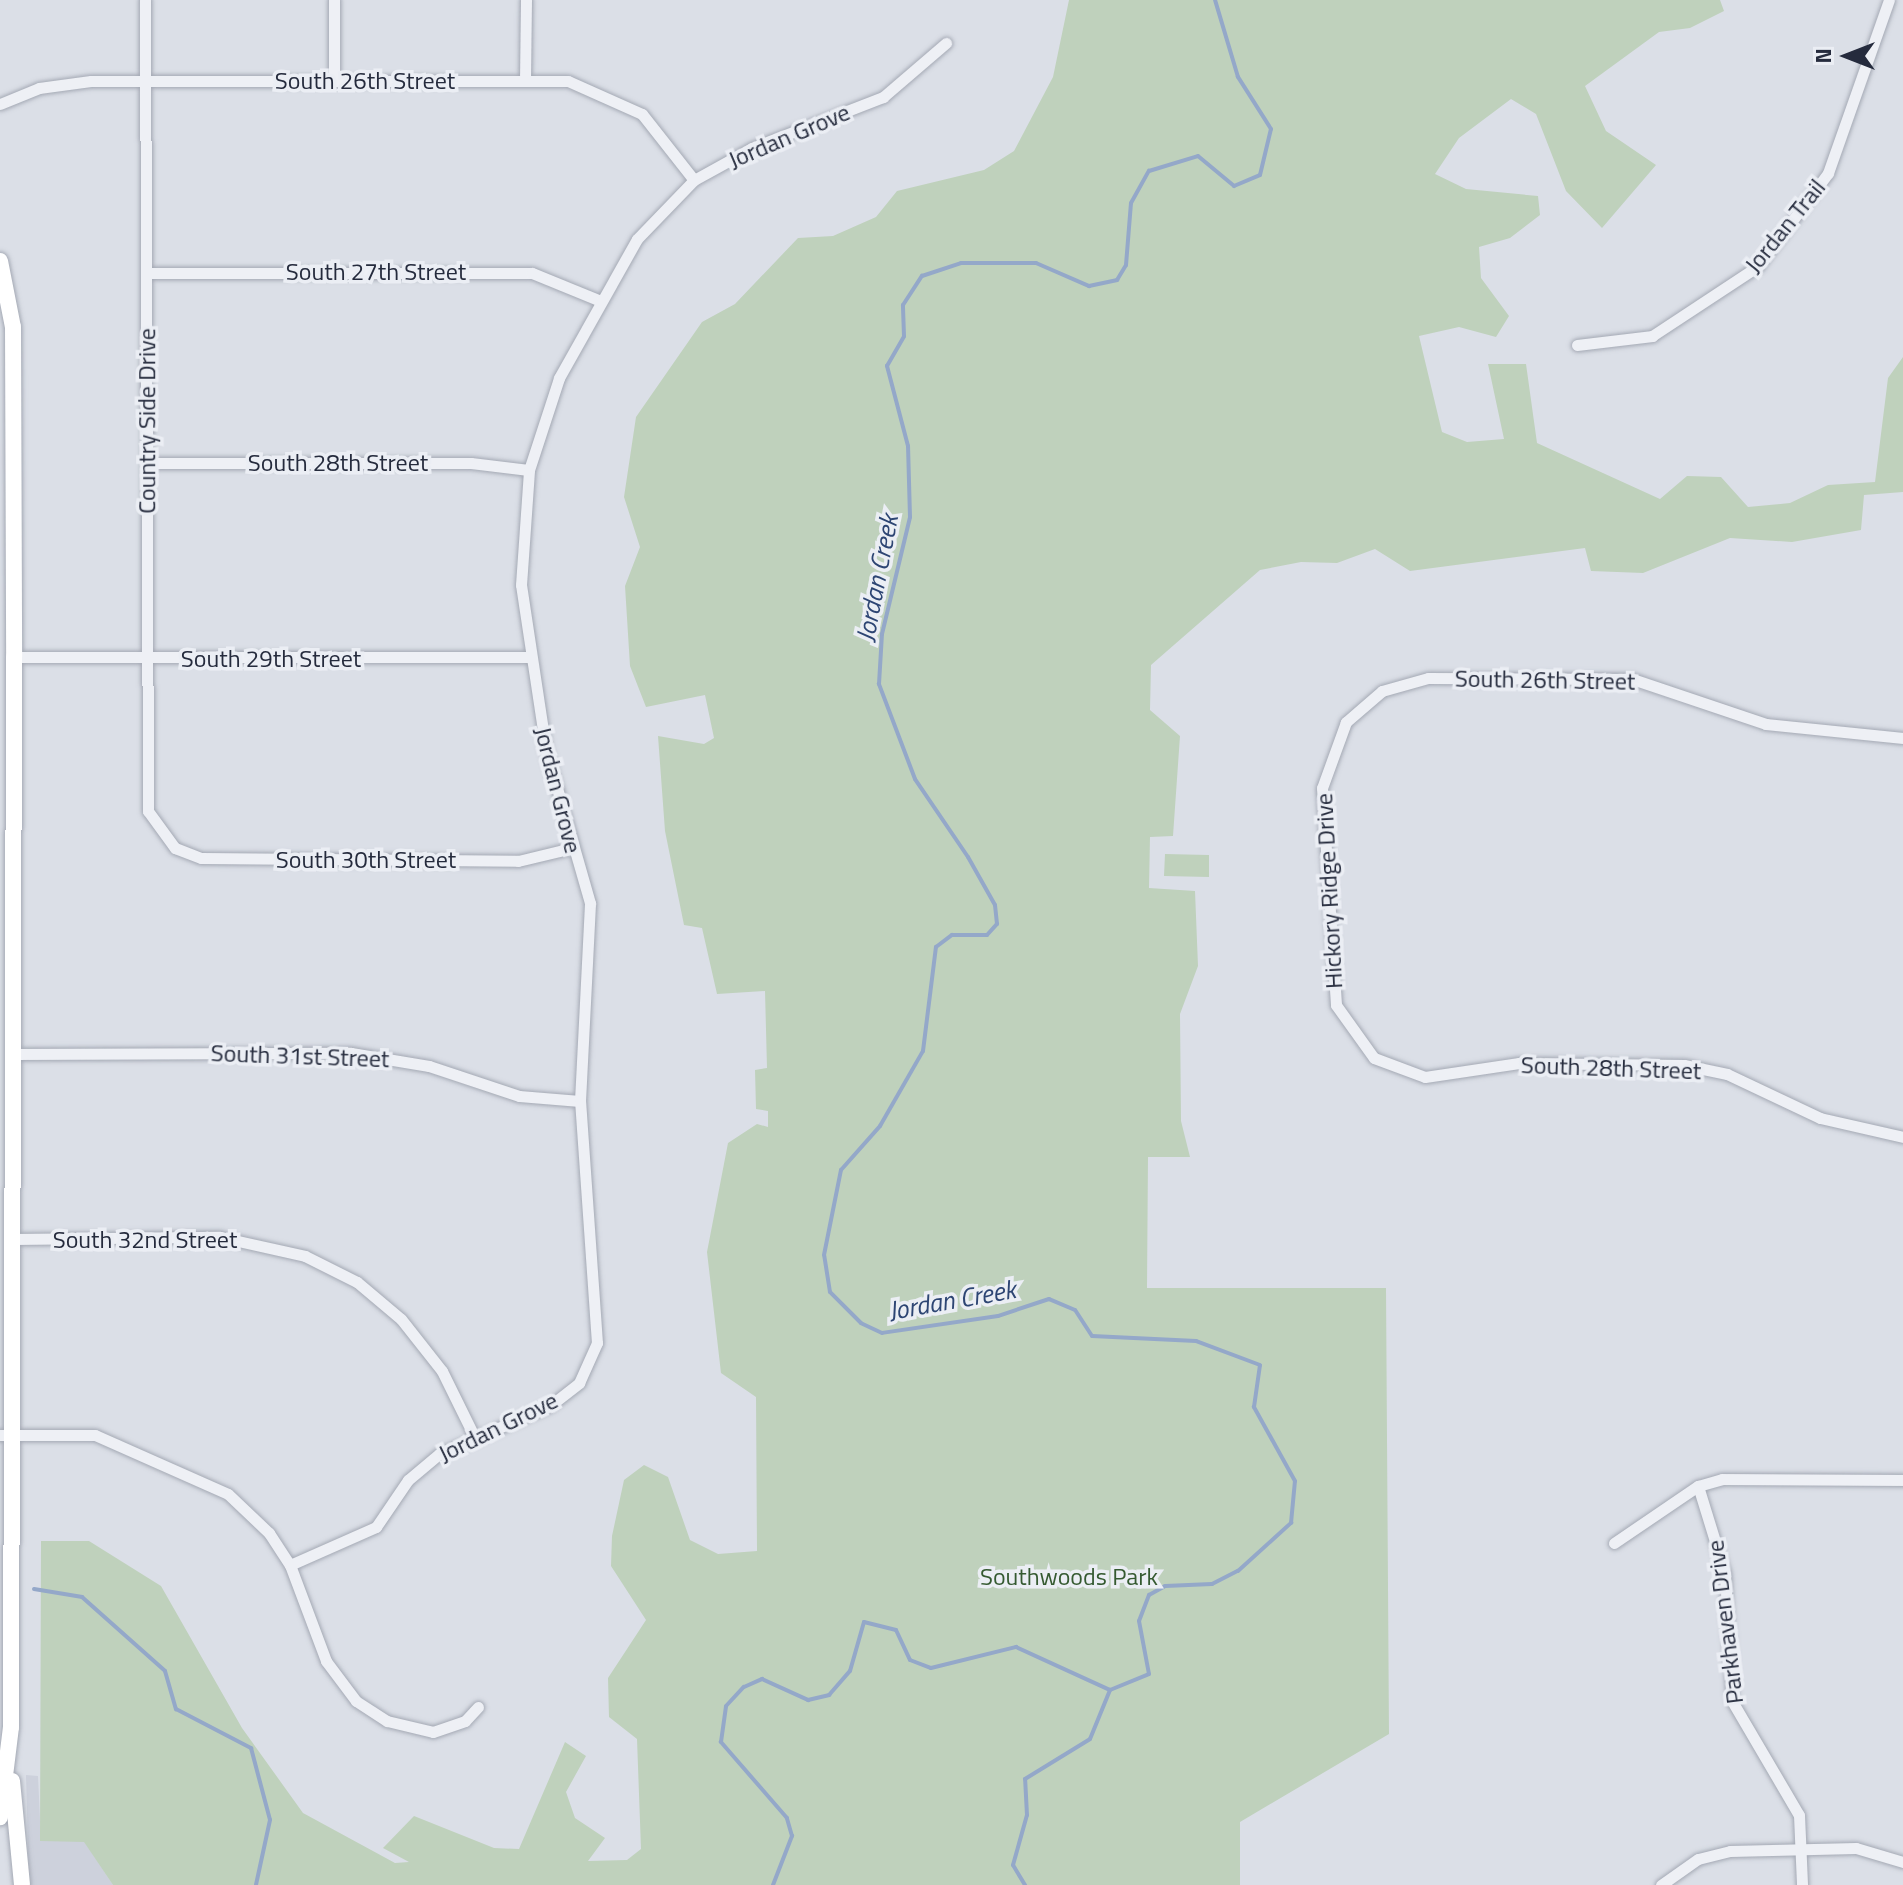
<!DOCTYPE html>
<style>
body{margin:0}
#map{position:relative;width:1903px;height:1885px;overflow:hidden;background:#dbdfe7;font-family:"Titillium Web",sans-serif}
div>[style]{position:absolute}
.built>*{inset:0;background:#cdd1dc}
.green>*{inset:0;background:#bfd1bc}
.stream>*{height:4px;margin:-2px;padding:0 2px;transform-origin:2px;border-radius:2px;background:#94a8c9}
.roads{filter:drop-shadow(0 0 2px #a4a9b4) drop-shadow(0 0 2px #a4a9b4)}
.street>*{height:11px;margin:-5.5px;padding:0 5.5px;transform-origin:5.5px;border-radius:5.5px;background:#eef0f5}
.secondary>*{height:16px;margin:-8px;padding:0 8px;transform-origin:8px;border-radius:8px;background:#fff}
span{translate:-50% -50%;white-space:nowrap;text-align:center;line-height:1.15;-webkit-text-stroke:7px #ebeef4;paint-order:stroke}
.street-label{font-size:24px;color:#252b3d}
.park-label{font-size:24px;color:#355a31}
.water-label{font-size:26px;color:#2d4573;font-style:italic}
.north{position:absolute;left:1807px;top:16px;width:80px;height:80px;-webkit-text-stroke:6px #ebeef4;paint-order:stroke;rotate:270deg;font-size:22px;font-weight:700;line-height:32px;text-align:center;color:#252b3d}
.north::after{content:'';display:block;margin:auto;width:28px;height:36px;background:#252b3d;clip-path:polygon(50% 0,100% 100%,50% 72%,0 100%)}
</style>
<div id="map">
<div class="built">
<div style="clip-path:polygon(26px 1775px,38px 1776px,41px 1841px,84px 1841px,113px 1885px,29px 1885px)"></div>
</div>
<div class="green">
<div style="clip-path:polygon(1069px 0,1720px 0,1724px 11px,1690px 28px,1659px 32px,1585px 86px,1606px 131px,1656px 165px,1602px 228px,1566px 191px,1536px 114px,1511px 99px,1459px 138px,1435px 174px,1466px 189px,1538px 196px,1540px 215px,1510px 238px,1479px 247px,1481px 278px,1509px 316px,1496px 337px,1459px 327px,1419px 336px,1442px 432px,1467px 442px,1504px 439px,1488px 364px,1526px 364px,1537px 443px,1660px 499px,1687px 476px,1721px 477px,1748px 507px,1790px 503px,1828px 485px,1875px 482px,1888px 378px,1903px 357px,1903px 492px,1864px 495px,1861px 530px,1792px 542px,1730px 538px,1643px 573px,1591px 571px,1585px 548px,1410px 571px,1375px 549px,1337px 563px,1301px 562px,1260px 570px,1151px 665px,1150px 710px,1180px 736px,1173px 836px,1150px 837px,1149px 888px,1195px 891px,1198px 966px,1180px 1014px,1181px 1121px,1190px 1157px,1148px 1157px,1147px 1288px,1386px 1288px,1389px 1734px,1240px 1822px,1240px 1885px,113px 1885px,84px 1842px,40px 1841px,41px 1541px,89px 1541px,161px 1586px,242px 1728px,303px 1813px,395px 1863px,409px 1862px,383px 1848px,414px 1816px,494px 1848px,519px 1849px,565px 1742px,586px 1756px,566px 1792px,575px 1818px,605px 1838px,588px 1861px,627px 1860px,641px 1849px,637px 1739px,609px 1717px,608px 1678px,646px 1620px,611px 1566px,612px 1536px,624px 1480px,644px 1465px,668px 1477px,690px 1540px,718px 1554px,757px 1551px,756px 1397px,721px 1373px,707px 1252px,728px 1143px,757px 1124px,768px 1127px,768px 1111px,756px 1109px,755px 1070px,767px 1068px,765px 991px,717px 994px,702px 928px,684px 925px,665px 831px,658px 736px,704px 744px,714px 738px,705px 695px,646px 707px,630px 666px,625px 586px,640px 547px,624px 497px,636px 417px,702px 322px,735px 304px,798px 238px,833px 236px,876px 217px,897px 191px,984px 170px,1014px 151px,1053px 77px)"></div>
<div style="clip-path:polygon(1165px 854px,1209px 855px,1209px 877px,1164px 876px)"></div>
</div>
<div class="stream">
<div style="left:34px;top:1589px;width:49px;rotate:9.5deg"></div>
<div style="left:82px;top:1597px;width:111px;rotate:41.7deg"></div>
<div style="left:165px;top:1671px;width:40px;rotate:74deg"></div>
<div style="left:176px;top:1709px;width:85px;rotate:27.5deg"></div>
<div style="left:251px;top:1748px;width:74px;rotate:75.2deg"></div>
<div style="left:270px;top:1820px;width:66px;rotate:102.2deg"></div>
<div style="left:1110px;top:1690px;width:42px;rotate:-22.3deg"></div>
<div style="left:1149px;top:1674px;width:54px;rotate:-100.7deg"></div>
<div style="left:1139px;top:1621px;width:28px;rotate:-69deg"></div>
<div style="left:1149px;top:1595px;width:18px;rotate:-29deg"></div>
<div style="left:1165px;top:1586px;width:47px;rotate:-2.4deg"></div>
<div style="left:1212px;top:1584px;width:29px;rotate:-27deg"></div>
<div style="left:1238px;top:1571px;width:72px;rotate:-42.2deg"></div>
<div style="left:1291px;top:1523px;width:42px;rotate:-84.6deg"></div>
<div style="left:1295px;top:1481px;width:85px;rotate:-119deg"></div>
<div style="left:1254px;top:1407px;width:42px;rotate:-81.9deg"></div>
<div style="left:1260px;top:1365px;width:68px;rotate:-159.4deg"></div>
<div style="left:1196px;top:1341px;width:104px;rotate:-177.2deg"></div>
<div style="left:1092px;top:1336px;width:31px;rotate:-123deg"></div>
<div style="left:1075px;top:1310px;width:28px;rotate:-157deg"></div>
<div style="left:1049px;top:1299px;width:54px;rotate:161.6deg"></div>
<div style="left:998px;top:1316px;width:117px;rotate:171.7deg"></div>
<div style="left:882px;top:1333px;width:23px;rotate:-155deg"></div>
<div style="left:861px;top:1323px;width:44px;rotate:-135deg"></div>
<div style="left:830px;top:1292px;width:37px;rotate:-99deg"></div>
<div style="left:824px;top:1255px;width:87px;rotate:-78.7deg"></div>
<div style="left:841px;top:1170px;width:59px;rotate:-48.4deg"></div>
<div style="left:880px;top:1126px;width:86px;rotate:-60.2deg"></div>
<div style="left:923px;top:1051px;width:105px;rotate:-82.9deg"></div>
<div style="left:936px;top:947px;width:20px;rotate:-37deg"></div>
<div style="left:952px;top:935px;width:35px"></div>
<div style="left:987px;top:935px;width:15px;rotate:-48deg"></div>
<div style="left:997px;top:924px;width:19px;rotate:-96deg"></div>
<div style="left:995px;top:905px;width:55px;rotate:-119.4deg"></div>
<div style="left:968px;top:857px;width:94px;rotate:-124.2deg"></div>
<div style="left:915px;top:779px;width:102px;rotate:-110.8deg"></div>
<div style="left:879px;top:684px;width:50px;rotate:-86.6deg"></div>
<div style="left:882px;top:634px;width:120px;rotate:-76.5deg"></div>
<div style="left:910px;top:517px;width:71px;rotate:-91.6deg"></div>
<div style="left:908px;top:446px;width:83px;rotate:-104.7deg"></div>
<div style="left:887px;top:366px;width:34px;rotate:-60deg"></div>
<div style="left:904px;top:336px;width:31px;rotate:-92deg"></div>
<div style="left:903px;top:305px;width:35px;rotate:-57deg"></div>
<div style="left:922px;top:276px;width:41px;rotate:-18.4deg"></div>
<div style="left:961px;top:263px;width:75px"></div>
<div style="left:1036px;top:263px;width:58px;rotate:23.5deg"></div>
<div style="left:1089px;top:286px;width:29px;rotate:-12deg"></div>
<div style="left:1117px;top:280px;width:17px;rotate:-59deg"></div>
<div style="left:1126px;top:265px;width:62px;rotate:-85.4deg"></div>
<div style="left:1131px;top:203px;width:37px;rotate:-61deg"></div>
<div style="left:1149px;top:171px;width:51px;rotate:-17deg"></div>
<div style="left:1198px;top:156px;width:47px;rotate:39.8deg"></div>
<div style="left:1234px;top:186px;width:28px;rotate:-23deg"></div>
<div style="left:1260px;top:175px;width:47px;rotate:-76.6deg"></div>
<div style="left:1271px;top:129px;width:62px;rotate:-122.4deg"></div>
<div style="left:1238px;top:77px;width:80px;rotate:-106.6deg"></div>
<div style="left:773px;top:1885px;width:53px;rotate:-68.8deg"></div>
<div style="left:792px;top:1836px;width:19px;rotate:-106deg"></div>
<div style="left:787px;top:1818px;width:101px;rotate:-131deg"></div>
<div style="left:721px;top:1742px;width:36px;rotate:-82deg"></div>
<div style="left:726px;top:1706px;width:26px;rotate:-47deg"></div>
<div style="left:744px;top:1687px;width:20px;rotate:-24deg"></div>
<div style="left:762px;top:1679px;width:51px;rotate:24.5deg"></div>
<div style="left:808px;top:1700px;width:22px;rotate:-13deg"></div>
<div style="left:829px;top:1695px;width:32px;rotate:-49deg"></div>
<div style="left:850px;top:1671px;width:51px;rotate:-74.1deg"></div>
<div style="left:864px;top:1622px;width:33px;rotate:14deg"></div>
<div style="left:896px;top:1630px;width:33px;rotate:65deg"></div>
<div style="left:910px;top:1660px;width:22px;rotate:21deg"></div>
<div style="left:931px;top:1668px;width:88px;rotate:-13.9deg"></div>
<div style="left:1016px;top:1647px;width:103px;rotate:24.6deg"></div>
<div style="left:1025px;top:1885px;width:23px;rotate:-121deg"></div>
<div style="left:1013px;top:1865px;width:52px;rotate:-74.4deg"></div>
<div style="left:1027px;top:1815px;width:36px;rotate:-93deg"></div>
<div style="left:1025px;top:1779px;width:76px;rotate:-31.6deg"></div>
<div style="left:1090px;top:1739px;width:53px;rotate:-67.8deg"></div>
</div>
<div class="roads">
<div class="street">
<div style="left:145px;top:0;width:811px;rotate:89.79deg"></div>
<div style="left:148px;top:811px;width:46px;rotate:53.9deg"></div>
<div style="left:175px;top:848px;width:28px;rotate:21deg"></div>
<div style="left:201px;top:858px;width:317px;rotate:0.5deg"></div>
<div style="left:518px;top:861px;width:56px;rotate:-13.5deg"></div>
<div style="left:334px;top:0;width:81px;rotate:90deg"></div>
<div style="left:525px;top:81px;width:81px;rotate:-89.3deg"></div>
<div style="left:0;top:104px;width:42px;rotate:-22.3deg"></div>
<div style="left:39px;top:88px;width:52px;rotate:-7.7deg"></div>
<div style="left:91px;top:81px;width:477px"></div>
<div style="left:568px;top:81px;width:81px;rotate:24deg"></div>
<div style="left:642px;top:114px;width:84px;rotate:51.8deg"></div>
<div style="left:147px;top:273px;width:385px"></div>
<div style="left:532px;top:273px;width:71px;rotate:22.2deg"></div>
<div style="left:1577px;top:345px;width:76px;rotate:-6.8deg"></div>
<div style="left:1652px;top:336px;width:127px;rotate:-33.4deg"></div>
<div style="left:1758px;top:266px;width:116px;rotate:-53deg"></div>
<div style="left:1828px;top:173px;width:183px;rotate:-70.6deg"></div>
<div style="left:148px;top:463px;width:323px"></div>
<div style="left:471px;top:463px;width:58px;rotate:6.9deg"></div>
<div style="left:14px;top:657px;width:514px"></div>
<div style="left:1903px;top:738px;width:138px;rotate:-174.2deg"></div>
<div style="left:1766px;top:724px;width:141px;rotate:-161.4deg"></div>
<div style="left:1632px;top:679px;width:204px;rotate:-179.7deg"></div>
<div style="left:1428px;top:678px;width:48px;rotate:164.2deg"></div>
<div style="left:1382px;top:691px;width:48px;rotate:139.3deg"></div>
<div style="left:1346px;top:722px;width:70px;rotate:110deg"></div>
<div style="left:1322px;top:788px;width:217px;rotate:86.3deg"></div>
<div style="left:1336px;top:1005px;width:65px;rotate:54.4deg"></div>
<div style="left:1374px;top:1058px;width:54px;rotate:20.4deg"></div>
<div style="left:1425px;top:1077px;width:95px;rotate:-8.5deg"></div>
<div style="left:1519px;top:1063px;width:165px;rotate:0.7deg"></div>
<div style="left:1684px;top:1065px;width:44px;rotate:11.8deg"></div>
<div style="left:1727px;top:1074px;width:103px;rotate:25.3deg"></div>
<div style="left:1820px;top:1118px;width:85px;rotate:12.9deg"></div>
<div style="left:13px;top:1054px;width:338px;rotate:-0.2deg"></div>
<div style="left:351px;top:1053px;width:79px;rotate:9.5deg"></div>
<div style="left:429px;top:1066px;width:95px;rotate:18.4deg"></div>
<div style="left:519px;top:1096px;width:61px;rotate:4.7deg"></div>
<div style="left:13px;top:1239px;width:207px;rotate:-0.6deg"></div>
<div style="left:220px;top:1237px;width:87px;rotate:12.6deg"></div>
<div style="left:305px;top:1256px;width:58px;rotate:26.6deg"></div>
<div style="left:357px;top:1282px;width:57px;rotate:40.1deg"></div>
<div style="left:401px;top:1319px;width:66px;rotate:51.7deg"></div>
<div style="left:442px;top:1371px;width:75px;rotate:63.8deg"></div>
<div style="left:0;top:1435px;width:95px"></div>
<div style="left:95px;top:1435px;width:145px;rotate:23.9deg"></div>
<div style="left:228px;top:1494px;width:57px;rotate:43.6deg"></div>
<div style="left:269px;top:1533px;width:38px;rotate:57deg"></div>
<div style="left:290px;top:1565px;width:103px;rotate:69.4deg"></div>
<div style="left:326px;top:1661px;width:50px;rotate:53.1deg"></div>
<div style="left:356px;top:1701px;width:37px;rotate:33deg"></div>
<div style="left:387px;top:1721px;width:47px;rotate:13.4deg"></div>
<div style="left:433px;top:1732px;width:34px;rotate:-19deg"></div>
<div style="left:465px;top:1721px;width:19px;rotate:-47deg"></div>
<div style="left:1698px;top:1486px;width:92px;rotate:72.9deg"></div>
<div style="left:1725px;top:1574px;width:127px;rotate:86.8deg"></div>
<div style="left:1732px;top:1701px;width:132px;rotate:59.6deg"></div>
<div style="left:1799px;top:1815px;width:70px;rotate:87.5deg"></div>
<div style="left:1614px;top:1543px;width:102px;rotate:-34.2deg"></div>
<div style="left:1698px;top:1486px;width:25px;rotate:-16deg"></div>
<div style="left:1722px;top:1479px;width:181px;rotate:0.3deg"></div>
<div style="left:290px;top:1565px;width:94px;rotate:-23.8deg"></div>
<div style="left:376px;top:1527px;width:57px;rotate:-55.8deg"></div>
<div style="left:408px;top:1480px;width:40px;rotate:-40deg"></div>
<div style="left:439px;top:1454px;width:122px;rotate:-23.6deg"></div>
<div style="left:551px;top:1405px;width:36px;rotate:-38deg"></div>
<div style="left:579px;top:1383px;width:44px;rotate:-65.8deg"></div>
<div style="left:597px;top:1343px;width:243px;rotate:-94deg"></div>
<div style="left:580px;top:1101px;width:198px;rotate:-87.1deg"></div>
<div style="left:590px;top:903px;width:159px;rotate:-106deg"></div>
<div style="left:546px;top:750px;width:167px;rotate:-98.6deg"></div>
<div style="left:521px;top:585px;width:115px;rotate:-86deg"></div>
<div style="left:529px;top:470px;width:97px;rotate:-71.9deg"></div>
<div style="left:559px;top:378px;width:159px;rotate:-60.7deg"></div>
<div style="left:637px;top:239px;width:82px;rotate:-46deg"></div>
<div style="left:694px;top:180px;width:66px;rotate:-28.9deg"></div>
<div style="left:752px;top:148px;width:141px;rotate:-21.3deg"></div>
<div style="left:883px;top:97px;width:83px;rotate:-40.6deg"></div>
<div style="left:1661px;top:1885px;width:45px;rotate:-35.1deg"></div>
<div style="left:1698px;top:1859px;width:33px;rotate:-14deg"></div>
<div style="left:1730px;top:1851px;width:126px;rotate:-1.4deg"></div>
<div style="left:1856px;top:1848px;width:49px;rotate:16.6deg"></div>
</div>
<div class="secondary">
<div style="left:0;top:261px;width:67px;rotate:78.9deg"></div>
<div style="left:13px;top:327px;width:330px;rotate:89.8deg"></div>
<div style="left:14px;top:657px;width:1070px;rotate:90.16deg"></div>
<div style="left:11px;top:1727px;width:91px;rotate:97deg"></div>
<div style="left:12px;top:1781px;width:104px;rotate:84.5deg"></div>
</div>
</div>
<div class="street-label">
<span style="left:365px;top:81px">South 26th Street</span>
<span style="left:789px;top:136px;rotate:-23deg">Jordan Grove</span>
<span style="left:1785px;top:226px;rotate:-51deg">Jordan Trail</span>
<span style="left:376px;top:272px">South 27th Street</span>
<span style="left:147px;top:421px;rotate:-90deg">Country Side Drive</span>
<span style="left:338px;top:463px">South 28th Street</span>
<span style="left:271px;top:659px">South 29th Street</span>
<span style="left:1545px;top:680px;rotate:1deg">South 26th Street</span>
<span style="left:558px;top:790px;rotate:76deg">Jordan Grove</span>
<span style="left:366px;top:860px">South 30th Street</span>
<span style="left:1329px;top:891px;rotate:-93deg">Hickory Ridge Drive</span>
<span style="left:300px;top:1056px;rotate:2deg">South 31st Street</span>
<span style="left:1611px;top:1068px;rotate:2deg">South 28th Street</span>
<span style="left:145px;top:1240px">South 32nd Street</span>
<span style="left:498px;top:1427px;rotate:-26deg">Jordan Grove</span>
<span style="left:1725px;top:1622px;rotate:-97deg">Parkhaven Drive</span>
</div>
<div class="park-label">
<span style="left:1069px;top:1577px">Southwoods Park</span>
</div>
<div class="water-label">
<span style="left:877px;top:578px;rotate:-79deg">Jordan Creek</span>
<span style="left:952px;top:1300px;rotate:-10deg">Jordan Creek</span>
</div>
<div class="north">N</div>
</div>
